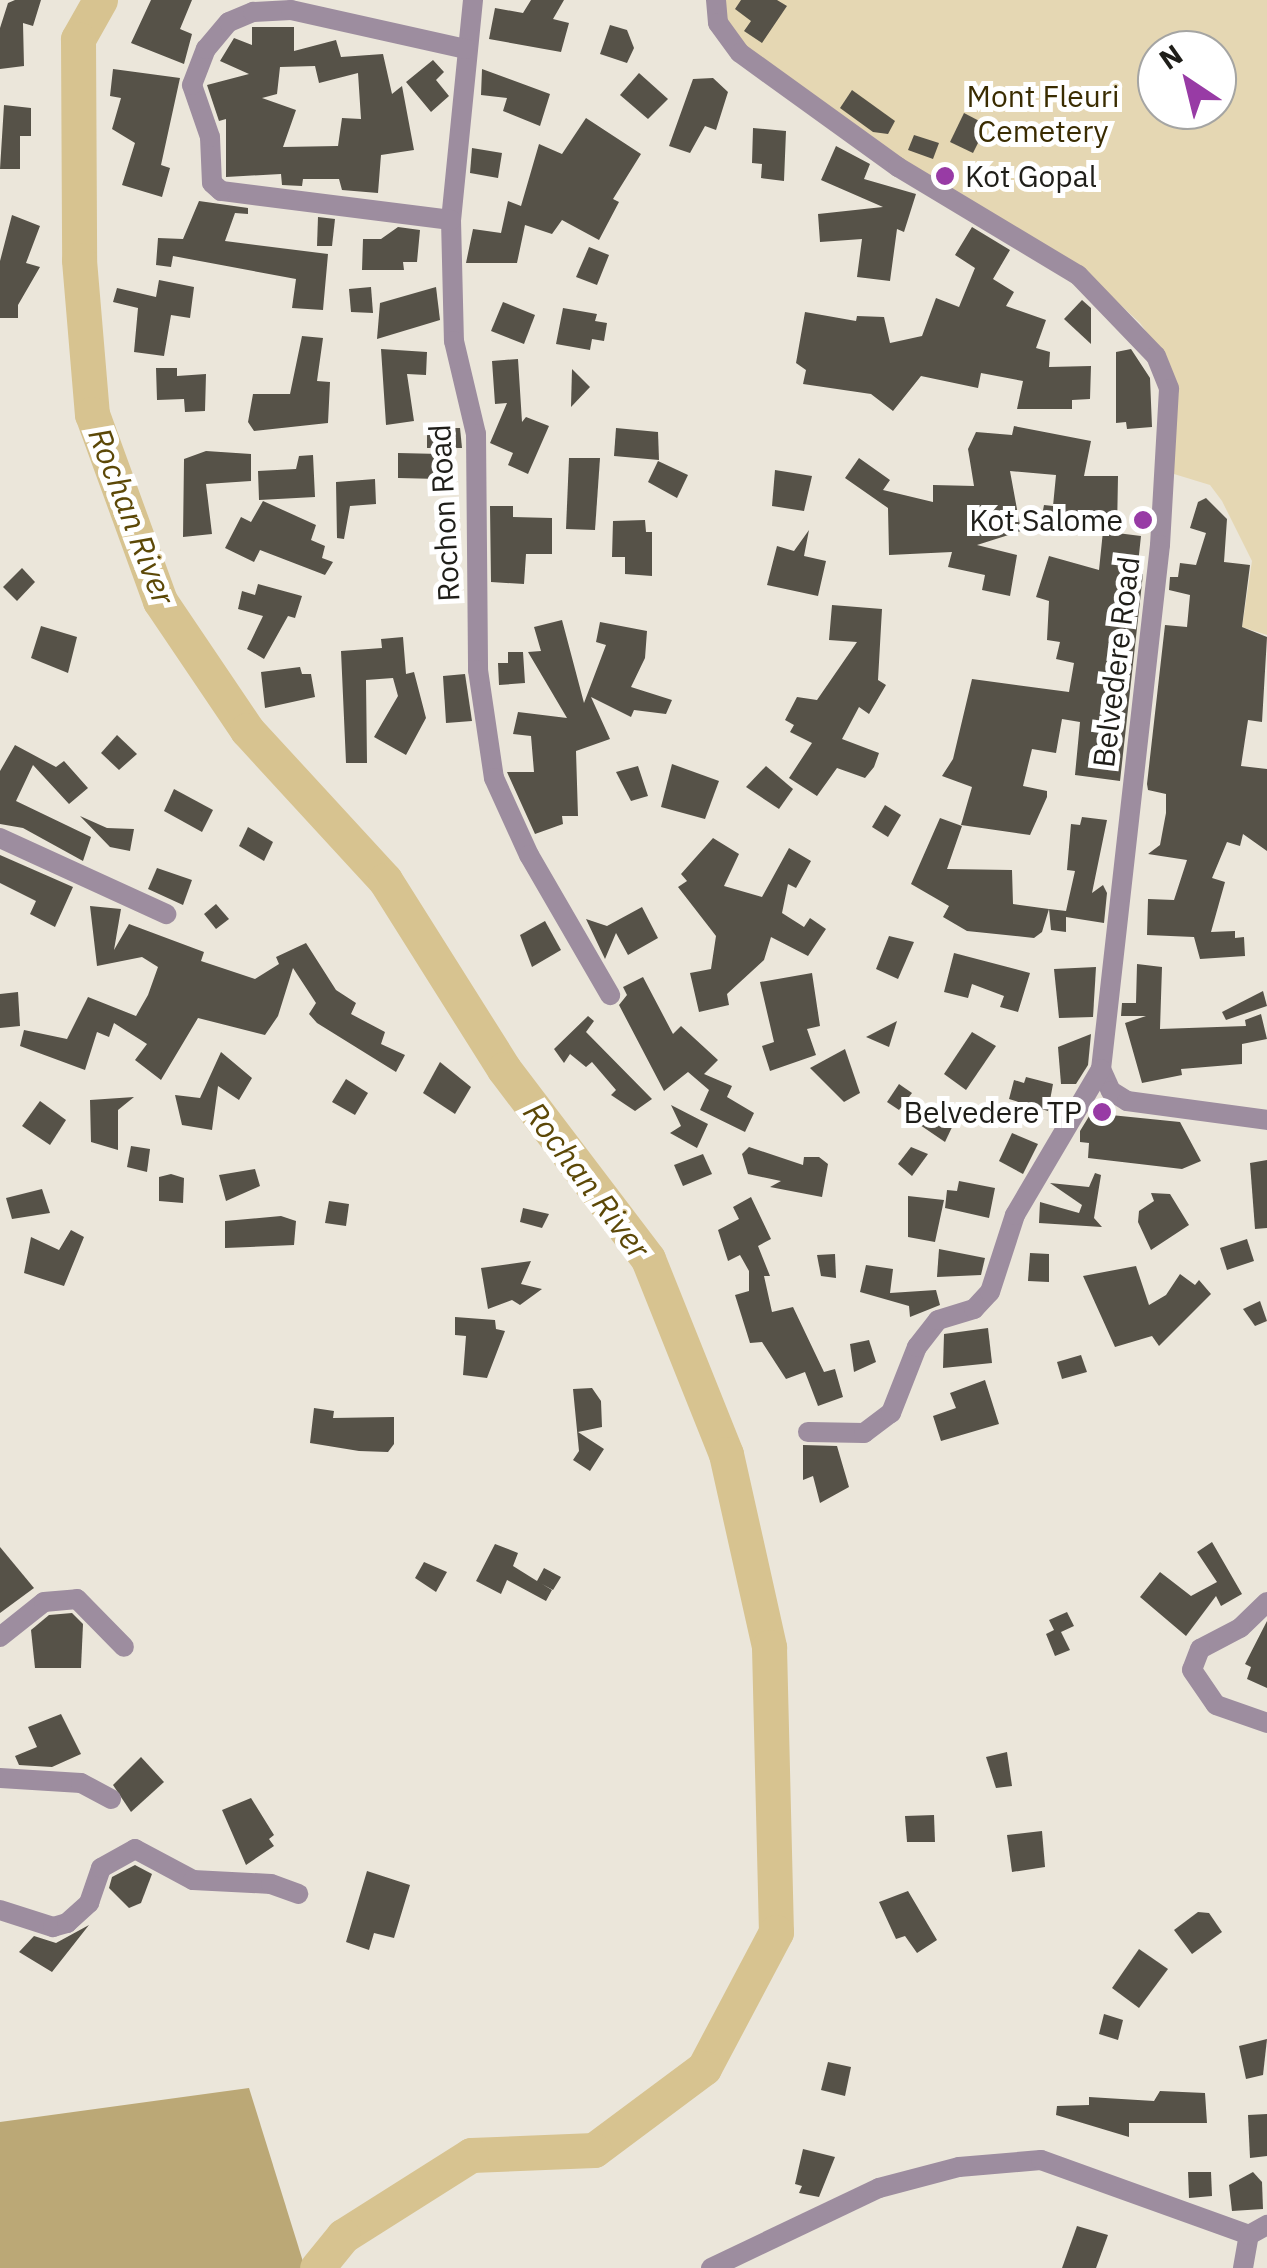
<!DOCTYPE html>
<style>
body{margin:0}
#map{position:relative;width:1267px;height:2268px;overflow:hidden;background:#ebe6da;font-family:"IBM Plex Sans",sans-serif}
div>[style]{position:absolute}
.green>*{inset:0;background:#e5d7b3}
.forest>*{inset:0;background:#bba876}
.river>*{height:35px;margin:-17.5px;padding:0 17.5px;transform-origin:17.5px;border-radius:17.5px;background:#d7c390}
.building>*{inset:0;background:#565248}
.minor>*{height:20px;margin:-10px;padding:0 10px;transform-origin:10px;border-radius:10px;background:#9d8d9f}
.dots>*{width:28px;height:28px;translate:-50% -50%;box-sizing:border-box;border:5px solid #fff;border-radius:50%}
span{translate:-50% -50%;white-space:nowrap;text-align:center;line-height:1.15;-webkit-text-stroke:10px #fff;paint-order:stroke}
.park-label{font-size:30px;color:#3a2c01}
.poi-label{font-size:30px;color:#1f1e19}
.left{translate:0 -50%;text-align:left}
.right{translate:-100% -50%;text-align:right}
.street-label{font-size:30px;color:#1f1e19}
.water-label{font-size:32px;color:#5c4807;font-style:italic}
.north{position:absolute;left:1137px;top:30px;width:100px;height:100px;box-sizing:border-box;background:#fff;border:2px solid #a5a5a3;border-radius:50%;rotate:325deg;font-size:28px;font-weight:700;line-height:40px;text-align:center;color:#1f1e19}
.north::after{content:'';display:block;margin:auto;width:35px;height:45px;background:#983ba5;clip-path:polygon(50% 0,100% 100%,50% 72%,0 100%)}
</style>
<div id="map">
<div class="green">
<div style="clip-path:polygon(evenodd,719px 0,1267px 0,1267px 635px,1242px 627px,1252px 561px,1222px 501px,1210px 485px,1174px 474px,1161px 352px,1140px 323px,1083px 270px,904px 164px,732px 40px,719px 0,1157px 50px,1217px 50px,1217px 110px,1157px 110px,1157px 50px)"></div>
</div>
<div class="forest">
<div style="clip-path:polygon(249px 2088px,305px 2268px,0 2268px,0 2122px)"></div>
</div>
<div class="river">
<div style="left:100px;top:0;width:45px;rotate:119.4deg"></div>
<div style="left:78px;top:39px;width:221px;rotate:89.7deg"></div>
<div style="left:79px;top:260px;width:155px;rotate:85.2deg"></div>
<div style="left:92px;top:414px;width:199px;rotate:70deg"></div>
<div style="left:160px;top:601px;width:156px;rotate:56deg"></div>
<div style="left:247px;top:730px;width:204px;rotate:47.4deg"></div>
<div style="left:385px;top:880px;width:223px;rotate:57.8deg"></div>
<div style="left:504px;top:1069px;width:238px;rotate:52.8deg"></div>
<div style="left:648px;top:1259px;width:210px;rotate:68.2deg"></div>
<div style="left:726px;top:1454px;width:198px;rotate:77.4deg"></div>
<div style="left:769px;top:1647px;width:285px;rotate:88.6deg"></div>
<div style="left:776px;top:1932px;width:154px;rotate:117.9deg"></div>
<div style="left:704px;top:2068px;width:137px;rotate:143.3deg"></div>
<div style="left:594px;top:2150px;width:123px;rotate:177.7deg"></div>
<div style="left:471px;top:2155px;width:151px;rotate:147.7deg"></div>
<div style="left:343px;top:2236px;width:41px;rotate:129.1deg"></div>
</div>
<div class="building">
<div style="clip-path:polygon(15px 0,41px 0,33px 26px,23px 23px,24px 66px,0 69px,0 28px,8px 3px)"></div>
<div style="clip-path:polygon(151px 0,192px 0,180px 29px,192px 34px,184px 64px,131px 43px)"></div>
<div style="clip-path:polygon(531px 0,564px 0,553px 19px,569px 23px,561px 52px,489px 39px,495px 8px,523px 13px)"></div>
<div style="clip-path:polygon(741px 0,777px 0,787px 6px,762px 43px,744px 31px,751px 21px,735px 9px)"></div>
<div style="clip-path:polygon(610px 25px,627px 30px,634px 48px,627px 63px,600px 54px)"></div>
<div style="clip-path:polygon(evenodd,252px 27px,294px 27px,294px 51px,336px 40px,341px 57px,383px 54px,392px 94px,402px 86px,414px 150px,381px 155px,378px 193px,342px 190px,339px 179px,303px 179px,302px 186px,282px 185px,281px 174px,226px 177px,226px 119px,219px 121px,207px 85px,249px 74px,220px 61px,234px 38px,252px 45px,252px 27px,315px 66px,319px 83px,358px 73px,361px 119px,342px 118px,338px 146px,283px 147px,296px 110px,262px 98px,277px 94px,280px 67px,315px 66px)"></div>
<div style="clip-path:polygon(433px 60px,444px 72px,436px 80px,449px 96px,431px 112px,406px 82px)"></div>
<div style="clip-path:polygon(113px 69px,180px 78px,161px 165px,170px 168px,162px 197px,122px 185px,135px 143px,112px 129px,121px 98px,110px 96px)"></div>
<div style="clip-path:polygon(482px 69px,550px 94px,540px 126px,503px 111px,507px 98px,481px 95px)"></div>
<div style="clip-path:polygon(639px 73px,668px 99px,648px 119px,620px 95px)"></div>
<div style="clip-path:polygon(713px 78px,728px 92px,716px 130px,705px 126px,690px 153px,669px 146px,693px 79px)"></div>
<div style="clip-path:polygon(852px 90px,895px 121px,888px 134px,873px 132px,840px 108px)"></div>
<div style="clip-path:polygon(4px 105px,31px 108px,31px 136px,20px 136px,20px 169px,0 169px)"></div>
<div style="clip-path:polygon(964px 113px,987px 125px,973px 153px,950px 142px)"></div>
<div style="clip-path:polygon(586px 118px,641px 154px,613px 199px,619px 202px,599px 240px,562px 220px,552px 234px,525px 225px,517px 263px,466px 263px,473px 229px,501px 233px,508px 201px,521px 206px,539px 144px,562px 154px)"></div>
<div style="clip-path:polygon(753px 128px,786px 131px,784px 181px,761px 178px,762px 164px,752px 163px)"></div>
<div style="clip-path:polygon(914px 135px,939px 143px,933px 159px,908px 150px)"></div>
<div style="clip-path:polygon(836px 146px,870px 164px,864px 179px,916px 194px,904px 232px,897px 229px,890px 281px,857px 277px,862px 239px,820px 242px,818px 214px,883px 207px,821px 180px)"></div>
<div style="clip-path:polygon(472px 148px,502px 153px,498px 178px,470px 173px)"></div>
<div style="clip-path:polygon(199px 201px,248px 208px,248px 214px,235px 213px,225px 241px,328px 254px,323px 310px,292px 308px,296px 279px,173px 256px,171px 267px,156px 265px,158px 238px,183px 239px)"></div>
<div style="clip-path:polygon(12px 215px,40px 226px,26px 263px,40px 267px,18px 305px,18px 318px,0 318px,0 261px)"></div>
<div style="clip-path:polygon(318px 217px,335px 219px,332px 246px,317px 246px)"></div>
<div style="clip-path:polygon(398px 227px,420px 230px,417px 262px,403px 262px,404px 270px,362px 270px,363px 239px,381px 239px)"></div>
<div style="clip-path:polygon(972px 227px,1010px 250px,993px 279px,1014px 292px,1006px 306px,1046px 320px,1036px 348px,1050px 352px,1049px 367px,1091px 366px,1090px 399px,1072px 400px,1072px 409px,1017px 409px,1023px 381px,981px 373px,978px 388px,921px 376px,893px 411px,871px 394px,803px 384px,806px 370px,796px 363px,805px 312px,856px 321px,857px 316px,884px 317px,890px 343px,922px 336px,936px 298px,959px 307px,975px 268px,955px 255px)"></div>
<div style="clip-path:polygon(589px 247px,609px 255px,597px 285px,576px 277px)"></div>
<div style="clip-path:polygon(159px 280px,194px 287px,190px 318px,171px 315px,164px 356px,134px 352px,138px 308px,113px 302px,117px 288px,156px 297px)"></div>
<div style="clip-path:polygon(371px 287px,373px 313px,351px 312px,349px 289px)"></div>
<div style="clip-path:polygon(436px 287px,440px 320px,377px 339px,380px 303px)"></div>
<div style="clip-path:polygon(1082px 300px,1091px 308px,1091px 344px,1064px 319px)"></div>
<div style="clip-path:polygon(503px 302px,535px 315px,524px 344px,491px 331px)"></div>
<div style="clip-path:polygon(563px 308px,597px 314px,595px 321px,607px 323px,604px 341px,592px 339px,590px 350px,556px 344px)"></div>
<div style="clip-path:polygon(302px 336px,323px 338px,317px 381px,330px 382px,328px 423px,254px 431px,248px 422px,253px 394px,290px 394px)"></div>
<div style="clip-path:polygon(381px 349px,427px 352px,426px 375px,407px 374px,414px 421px,386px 425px)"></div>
<div style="clip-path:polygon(1131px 349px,1150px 378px,1152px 427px,1127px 429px,1126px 422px,1116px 423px,1116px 352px)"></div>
<div style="clip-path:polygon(518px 359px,522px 422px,526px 417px,549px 426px,528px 474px,508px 465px,513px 453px,490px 443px,507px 403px,495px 404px,492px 361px)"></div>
<div style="clip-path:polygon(156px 368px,177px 368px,177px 376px,206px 374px,205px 411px,185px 412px,184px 399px,157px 400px)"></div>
<div style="clip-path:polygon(572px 369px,590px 387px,571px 407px)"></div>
<div style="clip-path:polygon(1014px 426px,1091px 441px,1084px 476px,1118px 476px,1117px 533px,1141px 536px,1137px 573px,1143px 574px,1120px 781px,1075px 775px,1080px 722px,1062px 719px,1056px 753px,1032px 749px,1023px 786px,1047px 791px,1047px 797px,1030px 835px,961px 825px,972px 787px,942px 776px,953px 759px,972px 679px,1069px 692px,1074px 663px,1056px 659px,1060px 642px,1047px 640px,1049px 601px,1036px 597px,1049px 556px,1099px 570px,1103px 531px,1059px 524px,1060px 519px,1040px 526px,1044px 505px,1053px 506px,1056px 475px,1010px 471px,1021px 531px,977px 545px,1017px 555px,1010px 596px,982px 590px,985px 575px,948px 567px,952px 552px,889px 555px,888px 508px,845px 478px,859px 458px,890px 480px,883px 490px,933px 502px,933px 485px,974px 486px,968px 449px,976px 432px,1012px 435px)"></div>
<div style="clip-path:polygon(427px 428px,460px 428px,462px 448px,427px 448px)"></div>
<div style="clip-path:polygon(616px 428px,658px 432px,659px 460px,614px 456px)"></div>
<div style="clip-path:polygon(206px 451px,251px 454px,251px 481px,206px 484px,212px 534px,183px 537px,184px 459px)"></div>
<div style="clip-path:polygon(398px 453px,440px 454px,439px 479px,398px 478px)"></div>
<div style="clip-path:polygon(313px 455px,315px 497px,259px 500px,258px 471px,296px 469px,299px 456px)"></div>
<div style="clip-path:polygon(569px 458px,600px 458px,595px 530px,566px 529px)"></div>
<div style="clip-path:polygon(658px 461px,688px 475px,677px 498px,648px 482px)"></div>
<div style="clip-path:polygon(775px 470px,812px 476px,804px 511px,772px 506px)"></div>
<div style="clip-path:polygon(375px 479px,376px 504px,350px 506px,344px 539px,337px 538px,336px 482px)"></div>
<div style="clip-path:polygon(1206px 498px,1227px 519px,1224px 562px,1250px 565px,1242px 627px,1267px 637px,1262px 722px,1248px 720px,1241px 766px,1267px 769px,1267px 851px,1243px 834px,1240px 846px,1227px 842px,1212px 878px,1225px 882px,1211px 932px,1235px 931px,1235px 938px,1244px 937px,1245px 956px,1200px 959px,1194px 937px,1147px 935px,1148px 899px,1174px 900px,1187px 860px,1148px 854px,1160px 845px,1166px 813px,1166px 794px,1148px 790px,1147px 784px,1165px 625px,1187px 627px,1190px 595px,1169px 590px,1170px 577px,1178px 577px,1180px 563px,1196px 565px,1206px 533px,1190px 528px,1198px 502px)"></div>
<div style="clip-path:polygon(263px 501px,316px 525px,311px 540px,325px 546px,322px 558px,333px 562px,325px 575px,260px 550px,254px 562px,225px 548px,241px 517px,251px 522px)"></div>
<div style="clip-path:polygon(490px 506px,513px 506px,513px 517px,552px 518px,552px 554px,526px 554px,524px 584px,491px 582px)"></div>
<div style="clip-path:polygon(645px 520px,646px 532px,652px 532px,652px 576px,625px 574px,625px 557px,612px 557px,613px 521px)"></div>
<div style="clip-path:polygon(809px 530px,804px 556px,826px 561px,818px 596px,767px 585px,777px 546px,794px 551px)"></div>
<div style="clip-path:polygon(22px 568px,35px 582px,17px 601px,3px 587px)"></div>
<div style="clip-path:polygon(258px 584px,302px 596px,295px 618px,288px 616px,264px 659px,247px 649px,263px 616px,238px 609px,242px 591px,255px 595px)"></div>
<div style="clip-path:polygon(832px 605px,882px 609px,878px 680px,886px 685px,869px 714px,859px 707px,842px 739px,879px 753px,874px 767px,865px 778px,837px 768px,817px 796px,789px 778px,812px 743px,790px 732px,794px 725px,785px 720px,797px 697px,817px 700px,857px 642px,829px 640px)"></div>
<div style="clip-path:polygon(562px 620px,584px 703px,606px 645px,596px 642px,600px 622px,647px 631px,645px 658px,631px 687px,672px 700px,666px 714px,634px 710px,631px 717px,591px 697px,610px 739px,576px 751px,578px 816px,562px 816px,563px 824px,535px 834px,507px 772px,534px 772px,531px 736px,513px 734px,518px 712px,567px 718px,528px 652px,541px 651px,534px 627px)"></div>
<div style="clip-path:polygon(41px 626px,77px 637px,68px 673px,31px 658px)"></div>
<div style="clip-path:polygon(403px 637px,406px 674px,414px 672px,426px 718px,406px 755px,374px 737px,398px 696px,393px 678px,366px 680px,367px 763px,346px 763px,341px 651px,382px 648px,381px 639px)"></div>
<div style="clip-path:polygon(508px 652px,523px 652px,525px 683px,499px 685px,498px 663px,508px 663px)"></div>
<div style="clip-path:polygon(300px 667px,302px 674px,311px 674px,315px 697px,265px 708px,261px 672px)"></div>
<div style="clip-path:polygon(465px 674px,472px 721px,446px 723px,443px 676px)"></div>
<div style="clip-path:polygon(117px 735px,137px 754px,119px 770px,101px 753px)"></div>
<div style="clip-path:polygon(15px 745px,56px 767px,64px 761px,88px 788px,69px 804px,33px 765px,16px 801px,91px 837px,83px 861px,23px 828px,0 824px,0 771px)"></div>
<div style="clip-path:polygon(672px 764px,719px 781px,705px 819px,661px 807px)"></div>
<div style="clip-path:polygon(638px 766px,648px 796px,631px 801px,616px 772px)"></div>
<div style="clip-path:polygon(766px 766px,793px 789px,779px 809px,746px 787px)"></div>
<div style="clip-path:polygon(174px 789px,213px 810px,202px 832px,164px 811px)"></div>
<div style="clip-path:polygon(885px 805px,901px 815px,888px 837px,872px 827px)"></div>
<div style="clip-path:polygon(80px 816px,107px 828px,134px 829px,130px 851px,110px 847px)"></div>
<div style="clip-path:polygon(1082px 817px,1107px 820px,1092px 893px,1103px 885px,1107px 893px,1104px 923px,1066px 917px,1066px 932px,1051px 930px,1049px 909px,1066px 911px,1075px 871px,1067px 870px,1071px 824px,1080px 825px)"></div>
<div style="clip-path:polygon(940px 818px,962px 826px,947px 869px,1012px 870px,1013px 904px,1049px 909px,1042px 932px,1034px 938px,967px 931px,943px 917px,949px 906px,911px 884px)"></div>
<div style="clip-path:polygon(248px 827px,273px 842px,264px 861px,239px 846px)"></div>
<div style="clip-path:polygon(713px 838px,739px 854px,724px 886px,762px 897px,789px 848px,811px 861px,796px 888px,788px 884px,782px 913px,804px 927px,810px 918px,826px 929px,808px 956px,771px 937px,764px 960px,727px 994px,729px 1005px,699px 1012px,690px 973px,711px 969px,716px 936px,678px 887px,687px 881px,681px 874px)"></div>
<div style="clip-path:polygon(0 855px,73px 887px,55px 927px,30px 914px,36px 901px,0 883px)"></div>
<div style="clip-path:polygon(157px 868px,192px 880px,183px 905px,148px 889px)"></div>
<div style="clip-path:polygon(216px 904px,229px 919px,216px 929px,204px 914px)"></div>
<div style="clip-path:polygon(90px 906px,121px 909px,114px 950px,129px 924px,204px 952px,201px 961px,255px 979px,279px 964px,276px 957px,306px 943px,336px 990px,356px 1003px,351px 1014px,385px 1032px,381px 1044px,405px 1055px,396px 1072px,317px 1023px,309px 1014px,316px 1003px,293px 968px,278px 1016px,265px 1035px,198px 1018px,161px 1080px,135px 1060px,147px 1044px,114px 1023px,109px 1037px,97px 1032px,85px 1070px,20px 1046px,24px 1030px,67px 1039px,88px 997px,136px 1016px,148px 995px,158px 967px,142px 957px,97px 966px)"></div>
<div style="clip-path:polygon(642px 907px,658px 938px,628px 955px,616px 933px,605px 959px,586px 919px,607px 926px)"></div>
<div style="clip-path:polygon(545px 921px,561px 950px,532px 967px,520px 935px)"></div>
<div style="clip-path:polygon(889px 936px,914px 942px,898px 979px,876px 969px)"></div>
<div style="clip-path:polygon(954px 953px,1030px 973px,1018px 1012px,1000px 1007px,1004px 996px,972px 984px,968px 998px,944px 992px)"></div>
<div style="clip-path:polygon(1137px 964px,1162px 967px,1160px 1029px,1246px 1026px,1245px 1020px,1261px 1014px,1267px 1039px,1242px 1044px,1242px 1064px,1181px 1069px,1182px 1075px,1142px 1083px,1125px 1023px,1146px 1016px,1121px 1016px,1122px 1003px,1136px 1003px)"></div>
<div style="clip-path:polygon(1096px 967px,1093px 1017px,1059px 1018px,1054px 969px)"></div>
<div style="clip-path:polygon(812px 973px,820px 1026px,807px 1029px,816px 1055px,770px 1071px,762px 1046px,774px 1042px,760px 982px)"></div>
<div style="clip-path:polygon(643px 977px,673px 1034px,681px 1026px,718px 1060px,704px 1074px,732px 1086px,727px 1097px,754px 1113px,745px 1132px,700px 1110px,709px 1090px,688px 1072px,664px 1091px,619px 1005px,627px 995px,623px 987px)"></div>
<div style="clip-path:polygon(1263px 991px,1267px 1006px,1226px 1020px,1222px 1012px)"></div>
<div style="clip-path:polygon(18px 992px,20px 1026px,0 1028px,0 994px)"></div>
<div style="clip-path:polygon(588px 1016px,594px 1021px,586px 1032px,652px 1099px,635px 1111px,611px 1095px,616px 1090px,592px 1062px,586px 1067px,570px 1054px,564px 1063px,554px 1049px)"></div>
<div style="clip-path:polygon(897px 1021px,889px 1047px,866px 1037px)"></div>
<div style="clip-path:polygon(972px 1032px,996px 1046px,966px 1090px,944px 1074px)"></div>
<div style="clip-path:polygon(1091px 1034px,1088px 1065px,1076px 1084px,1061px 1084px,1058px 1047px)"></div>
<div style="clip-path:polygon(845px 1049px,860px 1093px,844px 1102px,810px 1068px)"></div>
<div style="clip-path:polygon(221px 1052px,252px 1078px,239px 1100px,218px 1086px,212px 1130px,182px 1125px,175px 1095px,200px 1098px)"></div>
<div style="clip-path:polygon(440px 1062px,471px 1087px,455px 1114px,423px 1093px)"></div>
<div style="clip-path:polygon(1026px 1077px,1053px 1084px,1048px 1111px,1009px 1099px,1014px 1080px,1024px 1083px)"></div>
<div style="clip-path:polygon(346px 1079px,368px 1093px,355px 1115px,332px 1102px)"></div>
<div style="clip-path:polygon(899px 1084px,912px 1093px,899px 1110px,887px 1102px)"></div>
<div style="clip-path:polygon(134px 1097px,118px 1110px,118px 1150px,91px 1142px,90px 1100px)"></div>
<div style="clip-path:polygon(40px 1101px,66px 1120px,50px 1145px,22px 1126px)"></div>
<div style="clip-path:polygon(671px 1105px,708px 1124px,697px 1148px,670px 1133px,681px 1126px)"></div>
<div style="clip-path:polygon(924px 1105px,954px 1123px,945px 1142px,920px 1125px)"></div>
<div style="clip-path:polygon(1091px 1113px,1180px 1122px,1201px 1161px,1182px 1169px,1088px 1158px,1089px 1143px,1080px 1142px,1080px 1131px)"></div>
<div style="clip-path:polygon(1012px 1133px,1038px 1144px,1023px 1174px,999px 1161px)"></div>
<div style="clip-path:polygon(131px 1146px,150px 1149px,147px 1172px,127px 1167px)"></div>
<div style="clip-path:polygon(749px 1147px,803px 1165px,804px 1157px,819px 1157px,828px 1164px,822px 1197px,770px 1187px,781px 1181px,748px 1174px,742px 1154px)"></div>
<div style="clip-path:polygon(911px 1147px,928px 1154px,912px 1176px,898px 1164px)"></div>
<div style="clip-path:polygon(703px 1154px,712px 1174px,683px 1186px,674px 1165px)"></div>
<div style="clip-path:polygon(1267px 1160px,1267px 1228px,1255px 1229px,1250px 1163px)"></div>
<div style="clip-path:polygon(255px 1169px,260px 1186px,226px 1201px,219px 1175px)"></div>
<div style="clip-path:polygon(1095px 1173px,1101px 1175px,1094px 1218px,1102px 1227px,1039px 1223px,1040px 1202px,1079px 1213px,1082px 1205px,1050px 1183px,1089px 1187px)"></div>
<div style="clip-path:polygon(171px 1174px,184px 1178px,183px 1203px,159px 1201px,159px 1177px)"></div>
<div style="clip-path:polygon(959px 1181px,995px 1188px,989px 1218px,945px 1208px,947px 1190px,957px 1191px)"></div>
<div style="clip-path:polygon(42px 1189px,50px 1213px,12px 1219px,6px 1198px)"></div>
<div style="clip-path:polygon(1151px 1193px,1170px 1194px,1189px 1225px,1151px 1250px,1138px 1222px,1139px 1211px,1154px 1201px)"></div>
<div style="clip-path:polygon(908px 1196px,944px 1200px,935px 1242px,908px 1237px)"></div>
<div style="clip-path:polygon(751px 1197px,771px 1239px,758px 1246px,770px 1276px,764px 1276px,772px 1312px,793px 1307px,824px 1372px,835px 1369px,843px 1397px,818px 1406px,805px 1372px,786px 1379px,762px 1342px,750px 1343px,735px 1295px,749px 1291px,749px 1271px,740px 1255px,728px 1261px,718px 1230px,739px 1219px,733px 1207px)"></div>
<div style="clip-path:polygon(329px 1201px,349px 1204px,346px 1226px,325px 1223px)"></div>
<div style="clip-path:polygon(523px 1208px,549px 1214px,542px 1228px,520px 1222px)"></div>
<div style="clip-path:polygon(281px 1216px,296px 1221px,294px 1245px,225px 1248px,225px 1221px)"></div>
<div style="clip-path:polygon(71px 1230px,84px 1237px,64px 1286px,24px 1273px,31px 1237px,59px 1250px)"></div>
<div style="clip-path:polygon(1247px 1239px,1254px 1261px,1227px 1270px,1220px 1248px)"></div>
<div style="clip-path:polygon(939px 1249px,985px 1258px,981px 1275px,937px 1277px)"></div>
<div style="clip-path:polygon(1030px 1253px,1049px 1254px,1049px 1282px,1028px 1281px)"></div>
<div style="clip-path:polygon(835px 1254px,836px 1278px,821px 1276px,817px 1255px)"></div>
<div style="clip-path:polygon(531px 1261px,521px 1284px,542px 1289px,520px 1305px,512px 1300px,488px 1309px,481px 1268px)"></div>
<div style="clip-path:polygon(866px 1265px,893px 1269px,890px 1293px,936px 1290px,940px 1305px,910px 1317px,909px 1306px,860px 1292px)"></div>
<div style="clip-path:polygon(1136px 1266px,1149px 1305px,1166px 1295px,1180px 1274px,1195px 1285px,1199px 1280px,1211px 1294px,1159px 1346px,1152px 1336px,1115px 1347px,1083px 1276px)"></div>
<div style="clip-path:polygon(1260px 1301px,1267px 1321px,1255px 1326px,1243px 1309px)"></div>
<div style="clip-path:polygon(455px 1317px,495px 1320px,496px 1329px,505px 1331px,487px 1378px,463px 1375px,466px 1336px,455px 1335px)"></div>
<div style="clip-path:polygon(988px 1328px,992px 1363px,943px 1368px,944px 1334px)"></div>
<div style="clip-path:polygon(869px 1340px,876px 1362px,854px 1372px,850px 1344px)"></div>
<div style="clip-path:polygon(1081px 1355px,1087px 1372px,1062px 1379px,1057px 1362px)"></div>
<div style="clip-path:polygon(985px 1380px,999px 1424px,941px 1441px,933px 1416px,956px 1408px,950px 1393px)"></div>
<div style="clip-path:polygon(592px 1388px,601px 1401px,602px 1427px,578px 1432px,604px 1449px,590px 1471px,573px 1460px,579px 1451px,573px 1389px)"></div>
<div style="clip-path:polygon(314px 1408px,334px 1411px,333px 1418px,394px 1417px,394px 1444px,388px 1452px,359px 1451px,310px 1443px)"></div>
<div style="clip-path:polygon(803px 1445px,837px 1446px,849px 1487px,820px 1503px,813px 1476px,803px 1480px)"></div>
<div style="clip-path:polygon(1212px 1542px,1242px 1594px,1221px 1606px,1216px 1596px,1186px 1636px,1140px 1597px,1160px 1572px,1191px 1596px,1217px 1582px,1197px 1552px)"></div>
<div style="clip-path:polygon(495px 1544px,518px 1553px,513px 1566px,537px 1581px,544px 1568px,561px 1577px,553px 1590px,542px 1584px,552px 1590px,546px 1601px,507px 1580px,501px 1594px,476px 1581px)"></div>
<div style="clip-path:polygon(0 1547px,34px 1588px,0 1613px)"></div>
<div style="clip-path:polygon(424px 1562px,447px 1572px,436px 1592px,415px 1578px)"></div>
<div style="clip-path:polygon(1067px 1612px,1074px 1626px,1061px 1632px,1070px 1650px,1055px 1656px,1046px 1634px,1054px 1630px,1049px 1620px)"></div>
<div style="clip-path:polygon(72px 1613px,83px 1624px,81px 1668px,35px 1668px,31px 1630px,49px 1615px)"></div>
<div style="clip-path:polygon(1267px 1621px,1267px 1688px,1247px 1679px,1251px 1667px,1245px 1664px)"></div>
<div style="clip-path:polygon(61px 1714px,81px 1754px,52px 1767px,19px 1765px,15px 1756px,37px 1747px,28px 1727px)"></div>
<div style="clip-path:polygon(1007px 1752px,1012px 1786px,996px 1788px,986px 1757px)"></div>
<div style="clip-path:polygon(141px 1757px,164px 1782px,131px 1812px,113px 1785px)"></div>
<div style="clip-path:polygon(251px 1798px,274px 1835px,269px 1839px,274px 1846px,246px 1865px,222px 1810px)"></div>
<div style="clip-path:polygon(934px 1815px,935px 1842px,907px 1842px,905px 1816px)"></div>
<div style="clip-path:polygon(1042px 1831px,1045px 1867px,1012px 1872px,1007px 1835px)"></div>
<div style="clip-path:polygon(135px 1865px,152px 1874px,141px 1903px,129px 1908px,109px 1888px,112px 1877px)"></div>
<div style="clip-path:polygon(367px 1871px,410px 1885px,394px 1938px,374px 1933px,369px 1950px,346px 1942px)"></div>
<div style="clip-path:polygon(908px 1891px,937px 1940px,917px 1953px,905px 1936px,896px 1939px,879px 1902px)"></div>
<div style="clip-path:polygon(1198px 1912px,1209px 1913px,1222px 1932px,1192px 1954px,1174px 1930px)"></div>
<div style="clip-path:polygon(89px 1925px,52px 1972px,19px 1952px,34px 1936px,56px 1943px)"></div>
<div style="clip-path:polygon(1139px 1949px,1168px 1969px,1139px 2008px,1112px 1988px)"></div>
<div style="clip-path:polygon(1104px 2014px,1123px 2020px,1118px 2040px,1099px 2034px)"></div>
<div style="clip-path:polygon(1267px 2039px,1263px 2075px,1246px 2079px,1239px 2046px)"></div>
<div style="clip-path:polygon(828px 2062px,851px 2067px,845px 2096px,821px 2090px)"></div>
<div style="clip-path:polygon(1160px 2091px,1205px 2093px,1207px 2123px,1129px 2123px,1129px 2137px,1056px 2115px,1057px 2106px,1089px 2105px,1089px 2097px,1154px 2101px)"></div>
<div style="clip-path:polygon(1267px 2114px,1267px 2156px,1250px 2158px,1248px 2115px)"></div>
<div style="clip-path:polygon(803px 2149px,835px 2157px,819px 2197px,799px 2193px,802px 2186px,795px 2184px)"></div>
<div style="clip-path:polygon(1188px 2172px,1211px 2172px,1212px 2196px,1189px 2198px)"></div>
<div style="clip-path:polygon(1253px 2172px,1262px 2182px,1263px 2209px,1232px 2211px,1229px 2185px)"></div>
<div style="clip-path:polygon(1077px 2226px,1108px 2235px,1096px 2268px,1062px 2268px)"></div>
</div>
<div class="minor">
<div style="left:473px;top:0;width:221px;rotate:95.7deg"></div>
<div style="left:451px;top:220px;width:121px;rotate:88.6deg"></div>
<div style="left:454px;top:341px;width:96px;rotate:76.7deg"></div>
<div style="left:476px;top:434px;width:236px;rotate:89.5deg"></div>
<div style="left:478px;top:670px;width:109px;rotate:81.6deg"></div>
<div style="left:494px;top:778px;width:85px;rotate:65.6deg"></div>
<div style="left:529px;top:855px;width:162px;rotate:59.9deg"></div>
<div style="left:716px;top:0;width:23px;rotate:85deg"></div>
<div style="left:718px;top:23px;width:37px;rotate:54deg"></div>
<div style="left:740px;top:53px;width:195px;rotate:35.8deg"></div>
<div style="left:898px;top:167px;width:210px;rotate:31deg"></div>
<div style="left:1078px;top:275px;width:112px;rotate:46.1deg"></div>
<div style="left:1156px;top:356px;width:35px;rotate:68deg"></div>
<div style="left:1169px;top:389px;width:156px;rotate:93.3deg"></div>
<div style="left:1160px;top:545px;width:527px;rotate:96.42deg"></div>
<div style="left:1101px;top:1069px;width:24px;rotate:66deg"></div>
<div style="left:1111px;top:1091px;width:19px;rotate:32deg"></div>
<div style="left:1127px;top:1101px;width:141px;rotate:7.7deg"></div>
<div style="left:451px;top:220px;width:232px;rotate:-172.8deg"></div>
<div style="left:221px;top:191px;width:12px;rotate:-138deg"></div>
<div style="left:212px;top:183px;width:46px;rotate:-92.5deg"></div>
<div style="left:210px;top:137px;width:55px;rotate:-109.1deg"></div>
<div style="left:192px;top:85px;width:39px;rotate:-69deg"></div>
<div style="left:206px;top:49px;width:35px;rotate:-50deg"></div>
<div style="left:229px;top:22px;width:26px;rotate:-23deg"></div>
<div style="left:253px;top:12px;width:38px;rotate:-3deg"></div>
<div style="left:291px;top:10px;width:179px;rotate:12.6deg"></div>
<div style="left:0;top:838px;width:183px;rotate:24.6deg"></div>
<div style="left:808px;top:1432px;width:56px;rotate:1deg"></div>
<div style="left:864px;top:1433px;width:34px;rotate:-37deg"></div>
<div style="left:891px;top:1413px;width:71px;rotate:-68.5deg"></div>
<div style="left:917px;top:1347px;width:34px;rotate:-52deg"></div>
<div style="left:938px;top:1320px;width:38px;rotate:-17deg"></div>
<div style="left:974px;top:1309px;width:23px;rotate:-47deg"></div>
<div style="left:990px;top:1292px;width:81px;rotate:-72deg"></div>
<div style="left:1015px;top:1215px;width:169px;rotate:-59.5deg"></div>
<div style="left:1267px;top:1602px;width:37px;rotate:136deg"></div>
<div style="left:1240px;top:1628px;width:45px;rotate:152.3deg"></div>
<div style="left:1200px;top:1649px;width:22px;rotate:111deg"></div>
<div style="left:1192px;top:1670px;width:42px;rotate:55.6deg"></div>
<div style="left:1216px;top:1705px;width:54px;rotate:19.4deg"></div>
<div style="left:0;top:1637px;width:56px;rotate:-38.5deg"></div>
<div style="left:44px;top:1602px;width:33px;rotate:-5deg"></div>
<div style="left:77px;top:1599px;width:67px;rotate:45.6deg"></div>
<div style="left:0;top:1778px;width:81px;rotate:3.5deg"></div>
<div style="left:81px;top:1783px;width:34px;rotate:28deg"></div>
<div style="left:0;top:1910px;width:56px;rotate:17.8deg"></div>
<div style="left:53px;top:1927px;width:15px;rotate:-16deg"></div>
<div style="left:67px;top:1923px;width:30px;rotate:-42deg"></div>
<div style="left:89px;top:1903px;width:37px;rotate:-71deg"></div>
<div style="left:101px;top:1868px;width:39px;rotate:-29deg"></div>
<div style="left:135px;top:1849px;width:66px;rotate:28.1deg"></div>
<div style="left:193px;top:1880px;width:78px;rotate:2.9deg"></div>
<div style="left:271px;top:1884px;width:29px;rotate:20deg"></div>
<div style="left:711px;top:2268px;width:186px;rotate:-25.5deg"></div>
<div style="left:879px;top:2188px;width:83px;rotate:-14.7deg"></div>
<div style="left:959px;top:2167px;width:82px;rotate:-4.9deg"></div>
<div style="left:1041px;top:2160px;width:221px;rotate:19.8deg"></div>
<div style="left:1243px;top:2268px;width:34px;rotate:-80deg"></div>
<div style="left:1249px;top:2235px;width:21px;rotate:-29deg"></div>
</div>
<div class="dots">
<div style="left:945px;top:176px;background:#983ba5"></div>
<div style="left:1143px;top:520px;background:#983ba5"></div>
<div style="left:1102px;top:1112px;background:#983ba5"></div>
</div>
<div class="park-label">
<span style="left:1043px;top:113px">Mont Fleuri<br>Cemetery</span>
</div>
<div class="poi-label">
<span class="left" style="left:965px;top:176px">Kot Gopal</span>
<span class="right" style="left:1123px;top:520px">Kot Salome</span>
<span class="right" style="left:1082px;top:1112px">Belvedere TP</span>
</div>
<div class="street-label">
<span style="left:444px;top:513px;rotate:-93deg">Rochon Road</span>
<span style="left:1116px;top:662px;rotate:-83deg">Belvedere Road</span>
</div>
<div class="water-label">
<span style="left:132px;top:516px;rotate:69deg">Rochan River</span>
<span style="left:587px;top:1180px;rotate:53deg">Rochan River</span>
</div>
<div class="north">N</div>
</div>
